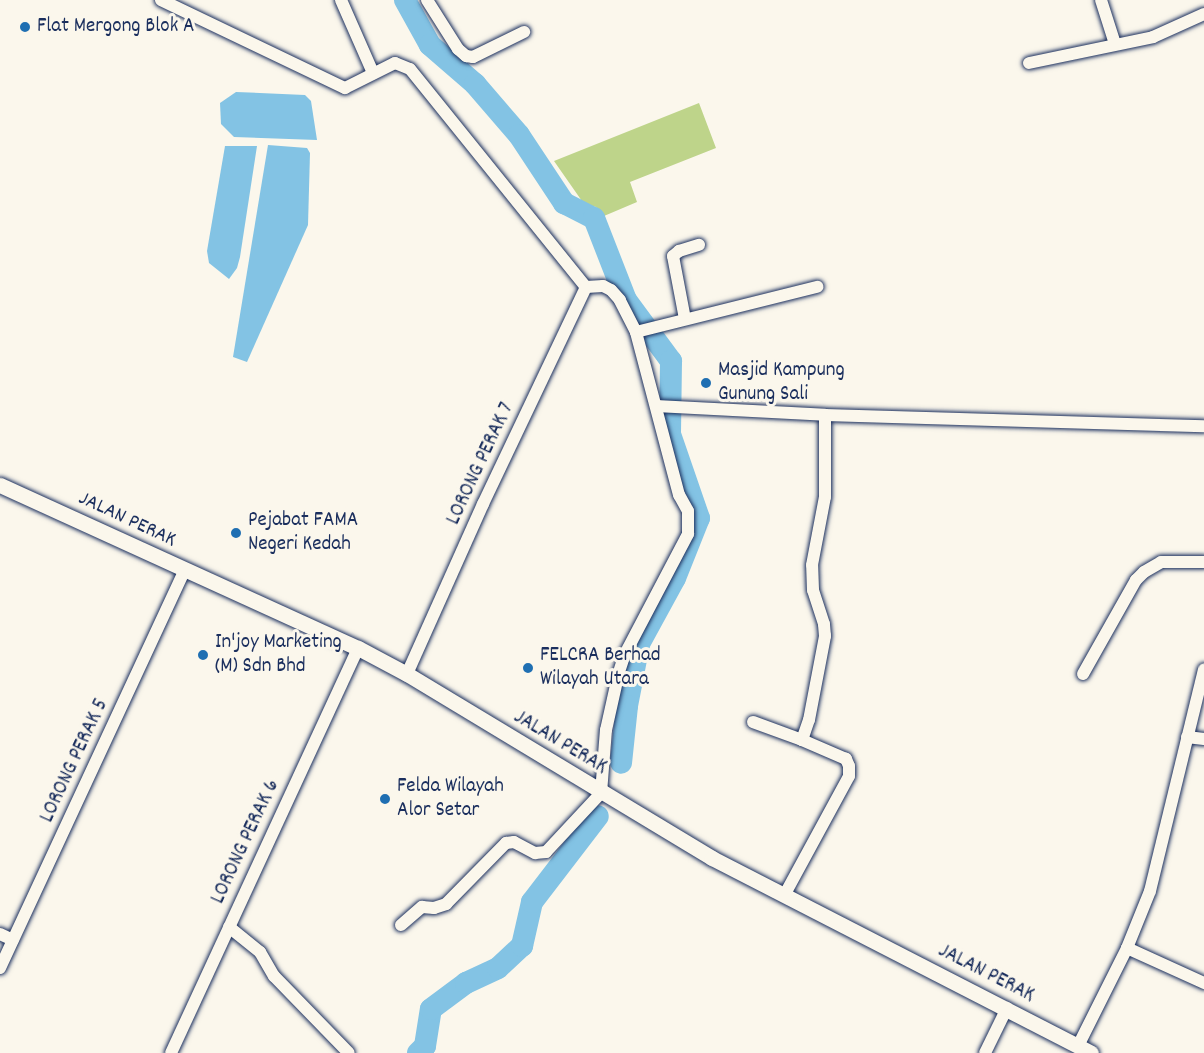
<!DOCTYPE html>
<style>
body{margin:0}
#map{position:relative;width:1204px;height:1053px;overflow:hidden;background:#fbf7ec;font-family:Dekko,sans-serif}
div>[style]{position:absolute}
.green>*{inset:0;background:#bed48a}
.water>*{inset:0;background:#83c3e4}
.river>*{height:22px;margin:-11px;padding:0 11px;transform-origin:11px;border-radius:11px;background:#83c3e4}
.roads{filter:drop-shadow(0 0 2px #1b2f5e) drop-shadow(0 0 2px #1b2f5e)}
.minor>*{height:12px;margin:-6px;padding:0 6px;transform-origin:6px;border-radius:6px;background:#fbf7ec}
.tertiary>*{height:15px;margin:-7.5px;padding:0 7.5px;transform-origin:7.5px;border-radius:7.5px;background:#fbf7ec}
.dots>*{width:16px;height:16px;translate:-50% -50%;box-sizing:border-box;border:3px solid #fbf7ec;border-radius:50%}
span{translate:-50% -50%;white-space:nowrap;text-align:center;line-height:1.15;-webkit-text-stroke:6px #fbf7ec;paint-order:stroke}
.poi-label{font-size:21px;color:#1b2f5e}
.left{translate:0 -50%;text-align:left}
.street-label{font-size:21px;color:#1b2f5e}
</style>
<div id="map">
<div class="green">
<div style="clip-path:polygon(699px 103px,716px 148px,630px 182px,637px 202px,604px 216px,596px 207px,584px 204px,554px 161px)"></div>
</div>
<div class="water">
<div style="clip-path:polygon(236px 92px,305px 95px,311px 101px,317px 140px,234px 137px,221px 124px,220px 103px)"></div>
<div style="clip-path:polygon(268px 145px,307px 148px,310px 153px,308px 225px,247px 362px,233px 357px)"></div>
<div style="clip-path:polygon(225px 146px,257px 146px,240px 257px,237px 268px,229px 279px,209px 263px,207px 251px)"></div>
</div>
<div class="river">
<div style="left:405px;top:0;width:51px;rotate:60.9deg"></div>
<div style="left:430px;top:45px;width:60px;rotate:40.9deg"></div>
<div style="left:475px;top:84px;width:67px;rotate:49.2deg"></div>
<div style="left:519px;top:135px;width:82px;rotate:56.5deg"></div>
<div style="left:564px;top:203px;width:34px;rotate:27deg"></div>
<div style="left:594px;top:218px;width:88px;rotate:68.7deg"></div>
<div style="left:626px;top:300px;width:76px;rotate:53.6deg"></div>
<div style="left:671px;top:361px;width:73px;rotate:90.8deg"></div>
<div style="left:670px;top:434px;width:89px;rotate:71deg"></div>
<div style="left:699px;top:518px;width:65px;rotate:111.8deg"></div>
<div style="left:675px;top:578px;width:75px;rotate:118.6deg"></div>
<div style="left:639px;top:644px;width:63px;rotate:101deg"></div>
<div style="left:627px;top:706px;width:57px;rotate:96deg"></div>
<div style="left:418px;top:1053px;width:10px;rotate:-45deg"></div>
<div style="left:425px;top:1046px;width:37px;rotate:-81deg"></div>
<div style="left:431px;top:1009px;width:44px;rotate:-36.6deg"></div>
<div style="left:466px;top:983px;width:35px;rotate:-25deg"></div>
<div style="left:498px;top:968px;width:33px;rotate:-43deg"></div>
<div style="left:522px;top:946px;width:45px;rotate:-77.2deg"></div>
<div style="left:532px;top:902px;width:108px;rotate:-52.5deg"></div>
</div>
<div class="roads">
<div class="minor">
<div style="left:161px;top:0;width:204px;rotate:25.6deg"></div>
<div style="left:345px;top:88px;width:56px;rotate:-26.6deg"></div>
<div style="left:395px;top:63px;width:16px;rotate:22deg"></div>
<div style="left:410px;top:69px;width:280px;rotate:51.1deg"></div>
<div style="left:341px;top:0;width:80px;rotate:66.3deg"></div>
<div style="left:427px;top:0;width:58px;rotate:57.7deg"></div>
<div style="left:458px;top:49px;width:11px;rotate:41deg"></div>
<div style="left:466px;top:56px;width:7px;rotate:8deg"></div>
<div style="left:473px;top:57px;width:57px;rotate:-26.1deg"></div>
<div style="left:1101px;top:0;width:46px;rotate:72.3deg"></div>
<div style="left:1029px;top:63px;width:127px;rotate:-11.8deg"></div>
<div style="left:1153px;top:37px;width:56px;rotate:-24.3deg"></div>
<div style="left:685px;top:319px;width:64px;rotate:-100.8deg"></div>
<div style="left:673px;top:256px;width:8px;rotate:-40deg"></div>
<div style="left:679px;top:251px;width:21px;rotate:-17deg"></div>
<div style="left:636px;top:332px;width:187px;rotate:-14deg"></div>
<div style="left:656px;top:406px;width:169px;rotate:3deg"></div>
<div style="left:825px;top:415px;width:379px;rotate:1.7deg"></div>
<div style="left:1083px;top:674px;width:108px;rotate:-60.6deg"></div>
<div style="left:1136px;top:580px;width:11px;rotate:-45deg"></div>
<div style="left:1144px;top:572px;width:20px;rotate:-30deg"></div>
<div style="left:1161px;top:562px;width:43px"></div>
<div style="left:753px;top:722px;width:52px;rotate:20.2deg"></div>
<div style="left:1187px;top:737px;width:17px;rotate:7deg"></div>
<div style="left:785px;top:894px;width:134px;rotate:-61.5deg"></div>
<div style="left:849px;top:776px;width:10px;rotate:-90deg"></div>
<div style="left:849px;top:766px;width:8px;rotate:-113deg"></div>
<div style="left:846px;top:759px;width:48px;rotate:-156.6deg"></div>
<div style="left:802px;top:740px;width:21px;rotate:-71deg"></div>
<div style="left:809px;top:720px;width:86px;rotate:-79.2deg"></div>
<div style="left:825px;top:636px;width:12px;rotate:-95deg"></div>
<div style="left:824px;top:624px;width:36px;rotate:-108deg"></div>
<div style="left:813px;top:590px;width:25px;rotate:-92deg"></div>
<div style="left:812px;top:565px;width:69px;rotate:-79.2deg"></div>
<div style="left:825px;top:497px;width:82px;rotate:-90deg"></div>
<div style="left:401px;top:925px;width:28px;rotate:-41deg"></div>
<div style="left:422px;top:907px;width:12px;rotate:5deg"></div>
<div style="left:434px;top:908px;width:13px;rotate:-18deg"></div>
<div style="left:446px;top:904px;width:86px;rotate:-45.5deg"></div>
<div style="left:506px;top:843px;width:8px;rotate:-7deg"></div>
<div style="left:514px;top:842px;width:24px;rotate:28deg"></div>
<div style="left:535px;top:853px;width:11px;rotate:-5deg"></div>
<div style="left:546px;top:852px;width:81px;rotate:-47deg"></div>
<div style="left:601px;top:793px;width:63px;rotate:-85.5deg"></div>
<div style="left:606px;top:730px;width:59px;rotate:-77.4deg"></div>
<div style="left:619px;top:672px;width:19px;rotate:-72deg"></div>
<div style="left:625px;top:654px;width:136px;rotate:-62.3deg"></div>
<div style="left:688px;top:534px;width:23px;rotate:-90deg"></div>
<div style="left:688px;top:511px;width:18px;rotate:-119deg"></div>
<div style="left:679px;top:495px;width:169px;rotate:-104.8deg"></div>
<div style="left:636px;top:332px;width:36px;rotate:-117deg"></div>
<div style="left:620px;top:300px;width:13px;rotate:-132deg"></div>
<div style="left:611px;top:290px;width:9px;rotate:-153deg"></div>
<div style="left:603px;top:286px;width:17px;rotate:177deg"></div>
<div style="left:586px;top:287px;width:240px;rotate:115.4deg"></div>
<div style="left:483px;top:504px;width:186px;rotate:114.1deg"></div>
<div style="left:229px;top:927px;width:40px;rotate:39deg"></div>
<div style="left:260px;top:952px;width:28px;rotate:60deg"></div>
<div style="left:274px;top:976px;width:107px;rotate:45.8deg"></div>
<div style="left:0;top:934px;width:14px;rotate:25deg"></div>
<div style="left:1127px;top:948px;width:85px;rotate:24.4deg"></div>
<div style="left:0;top:968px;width:439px;rotate:-65.1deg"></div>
<div style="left:1078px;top:1046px;width:110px;rotate:-63.4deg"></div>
<div style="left:1127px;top:948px;width:61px;rotate:-68deg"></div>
<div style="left:1150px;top:891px;width:228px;rotate:-76.3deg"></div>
<div style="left:171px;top:1053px;width:446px;rotate:-65.2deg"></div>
<div style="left:985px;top:1053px;width:50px;rotate:-63.9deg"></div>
</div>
<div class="tertiary">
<div style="left:0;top:485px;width:393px;rotate:24.5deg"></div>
<div style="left:358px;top:648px;width:55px;rotate:28deg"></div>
<div style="left:407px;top:674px;width:356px;rotate:31.1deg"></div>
<div style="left:712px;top:858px;width:426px;rotate:27.2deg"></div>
</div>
</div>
<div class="dots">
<div style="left:25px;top:27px;background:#1f6fb2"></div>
<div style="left:706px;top:383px;background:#1f6fb2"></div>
<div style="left:236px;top:533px;background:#1f6fb2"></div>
<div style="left:203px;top:655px;background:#1f6fb2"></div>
<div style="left:528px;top:668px;background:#1f6fb2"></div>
<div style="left:385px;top:799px;background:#1f6fb2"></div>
</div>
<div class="poi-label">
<span class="left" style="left:37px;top:27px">Flat Mergong Blok A</span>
<span class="left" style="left:718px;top:383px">Masjid Kampung<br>Gunung Sali</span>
<span class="left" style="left:248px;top:533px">Pejabat FAMA<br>Negeri Kedah</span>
<span class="left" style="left:215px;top:655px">In'joy Marketing<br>(M) Sdn Bhd</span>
<span class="left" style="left:540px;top:668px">FELCRA Berhad<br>Wilayah Utara</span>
<span class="left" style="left:397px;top:799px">Felda Wilayah<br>Alor Setar</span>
</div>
<div class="street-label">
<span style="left:481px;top:464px;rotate:-65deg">LORONG PERAK 7</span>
<span style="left:127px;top:520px;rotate:25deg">JALAN PERAK</span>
<span style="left:560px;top:743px;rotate:31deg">JALAN PERAK</span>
<span style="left:75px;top:761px;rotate:-65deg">LORONG PERAK 5</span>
<span style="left:246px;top:842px;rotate:-65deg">LORONG PERAK 6</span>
<span style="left:986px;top:974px;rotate:27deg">JALAN PERAK</span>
</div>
</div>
